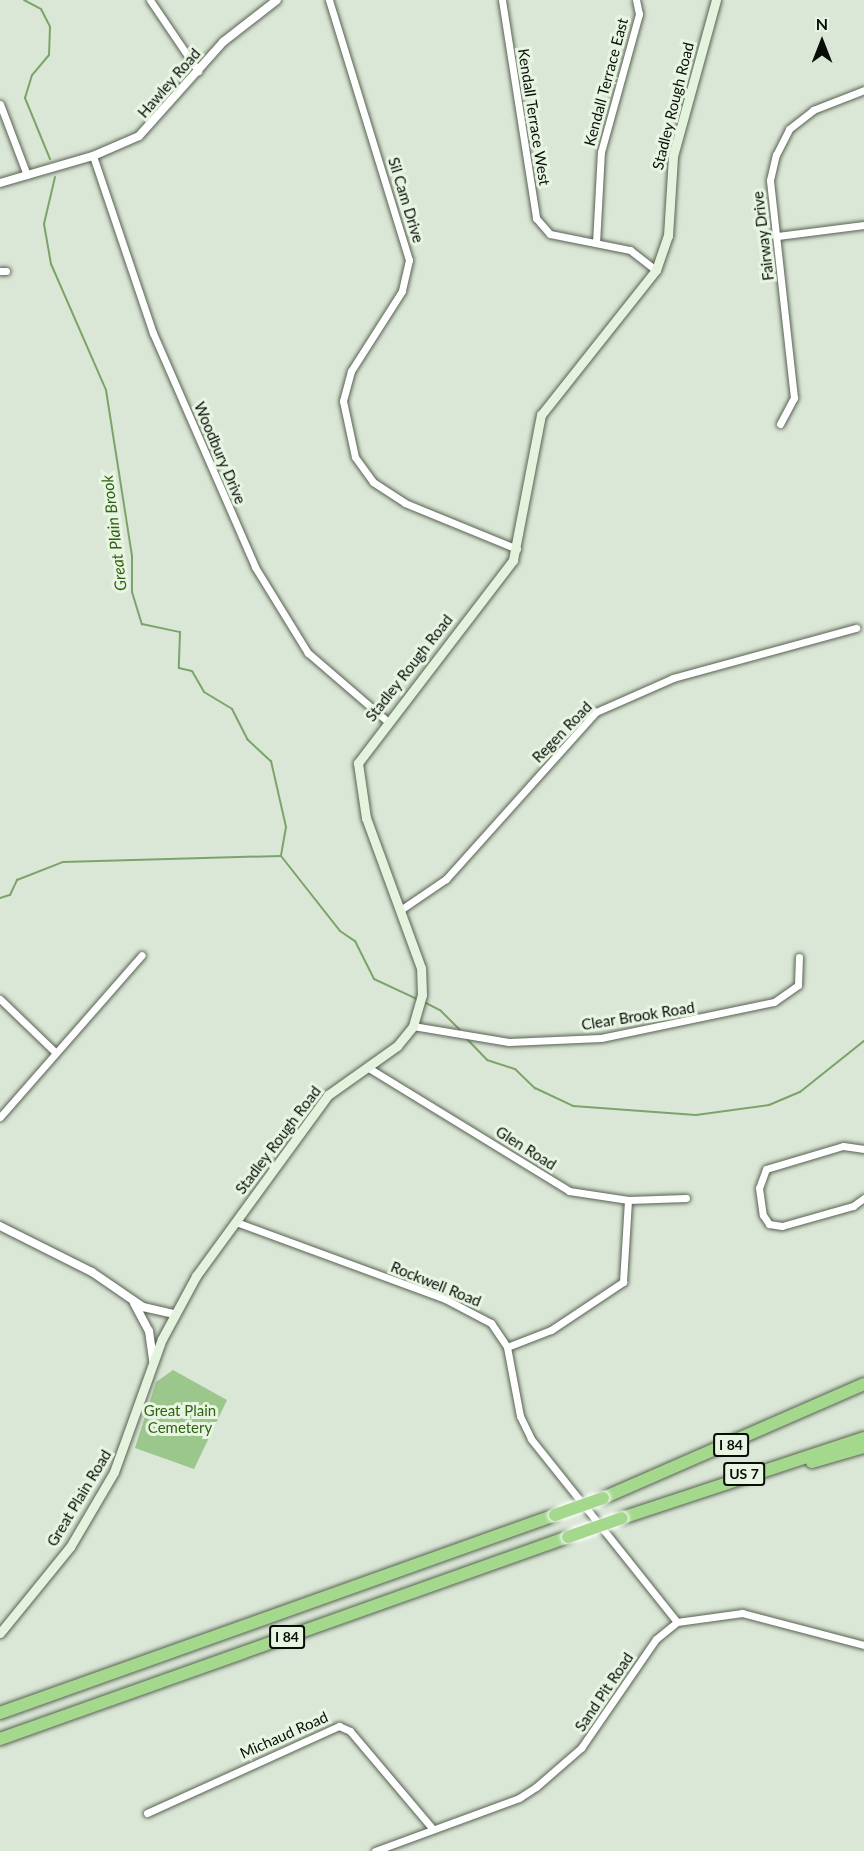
<!DOCTYPE html>
<style>
body{margin:0}
#map{position:relative;width:864px;height:1851px;overflow:hidden;background:#dbe7d6;font-family:Lato,sans-serif}
div>[style]{position:absolute}
.green>*{inset:0;background:#9cc78c}
.stream>*{height:2px;margin:-1px;padding:0 1px;transform-origin:1px;border-radius:1px;background:#7ba46a}
.roads{filter:drop-shadow(0 0 2px #586254) drop-shadow(0 0 2px #586254)}
.minor>*{height:7px;margin:-3.5px;padding:0 3.5px;transform-origin:3.5px;border-radius:3.5px;background:#fff}
.tertiary>*{height:8px;margin:-4px;padding:0 4px;transform-origin:4px;border-radius:4px;background:#fff}
.secondary>*{height:9px;margin:-4.5px;padding:0 4.5px;transform-origin:4.5px;border-radius:4.5px;background:#e3f3dd}
.motorway>*{height:12px;margin:-6px;padding:0 6px;transform-origin:6px;border-radius:6px;background:#a3d88d}
.bridges{filter:drop-shadow(0 0 2px #fff) drop-shadow(0 0 2px #fff)}
.motorway-bridge>*{height:12px;margin:-6px;padding:0 6px;transform-origin:6px;border-radius:6px;background:#a3d88d}
span{translate:-50% -50%;white-space:nowrap;text-align:center;line-height:1.15;-webkit-text-stroke:6px #e8f5e3;paint-order:stroke}
.shield-label span{padding:2px 4px;background:#e8f5e3;border:2px solid;border-radius:4px;-webkit-text-stroke-width:0}
.shield-label{font-size:14px;color:#090d08;font-weight:700}
.street-label{font-size:15px;color:#090d08}
.park-label{font-size:15px;color:#306413}
.water-label{font-size:16px;color:#2e6210;font-style:italic}
.north{position:absolute;left:792px;top:12px;width:60px;height:60px;-webkit-text-stroke:4px #e8f5e3;paint-order:stroke;rotate:0deg;font-size:16px;font-weight:700;line-height:24px;text-align:center;color:#090d08}
.north::after{content:'';display:block;margin:auto;width:21px;height:27px;background:#090d08;clip-path:polygon(50% 0,100% 100%,50% 72%,0 100%)}
</style>
<div id="map">
<div class="green">
<div style="clip-path:polygon(173px 1370px,227px 1400px,194px 1469px,135px 1448px,156px 1382px)"></div>
</div>
<div class="stream">
<div style="left:24px;top:0;width:19px;rotate:28deg"></div>
<div style="left:41px;top:9px;width:20px;rotate:63deg"></div>
<div style="left:50px;top:27px;width:28px;rotate:92deg"></div>
<div style="left:49px;top:55px;width:26px;rotate:130deg"></div>
<div style="left:32px;top:75px;width:24px;rotate:107deg"></div>
<div style="left:25px;top:98px;width:66px;rotate:67.7deg"></div>
<div style="left:55px;top:177px;width:48px;rotate:103.2deg"></div>
<div style="left:44px;top:224px;width:41px;rotate:80.1deg"></div>
<div style="left:51px;top:264px;width:137px;rotate:66.4deg"></div>
<div style="left:106px;top:390px;width:168px;rotate:81.1deg"></div>
<div style="left:132px;top:556px;width:36px;rotate:90deg"></div>
<div style="left:132px;top:592px;width:34px;rotate:73deg"></div>
<div style="left:142px;top:624px;width:39px;rotate:12deg"></div>
<div style="left:180px;top:632px;width:36px;rotate:92deg"></div>
<div style="left:179px;top:668px;width:13px;rotate:13deg"></div>
<div style="left:192px;top:671px;width:24px;rotate:60deg"></div>
<div style="left:204px;top:692px;width:33px;rotate:31deg"></div>
<div style="left:232px;top:709px;width:34px;rotate:63deg"></div>
<div style="left:247px;top:739px;width:33px;rotate:43deg"></div>
<div style="left:271px;top:761px;width:68px;rotate:77.2deg"></div>
<div style="left:286px;top:827px;width:28px;rotate:100deg"></div>
<div style="left:0;top:898px;width:10px;rotate:-17deg"></div>
<div style="left:10px;top:895px;width:17px;rotate:-65deg"></div>
<div style="left:17px;top:880px;width:49px;rotate:-21.4deg"></div>
<div style="left:63px;top:862px;width:218px;rotate:-1.6deg"></div>
<div style="left:281px;top:856px;width:95px;rotate:51.8deg"></div>
<div style="left:340px;top:931px;width:18px;rotate:34deg"></div>
<div style="left:355px;top:941px;width:42px;rotate:63.4deg"></div>
<div style="left:374px;top:979px;width:47px;rotate:24.9deg"></div>
<div style="left:422px;top:1001px;width:20px;rotate:27deg"></div>
<div style="left:440px;top:1010px;width:28px;rotate:45deg"></div>
<div style="left:465px;top:1037px;width:32px;rotate:46deg"></div>
<div style="left:487px;top:1060px;width:29px;rotate:18deg"></div>
<div style="left:515px;top:1069px;width:28px;rotate:44deg"></div>
<div style="left:535px;top:1088px;width:42px;rotate:25.3deg"></div>
<div style="left:573px;top:1106px;width:123px;rotate:4.2deg"></div>
<div style="left:696px;top:1115px;width:74px;rotate:-7.8deg"></div>
<div style="left:769px;top:1105px;width:34px;rotate:-23deg"></div>
<div style="left:800px;top:1092px;width:82px;rotate:-38.6deg"></div>
</div>
<div class="roads">
<div class="minor">
<div style="left:150px;top:0;width:86px;rotate:55.9deg"></div>
<div style="left:329px;top:0;width:272px;rotate:72.9deg"></div>
<div style="left:409px;top:260px;width:32px;rotate:103deg"></div>
<div style="left:402px;top:291px;width:95px;rotate:122.5deg"></div>
<div style="left:351px;top:371px;width:31px;rotate:105deg"></div>
<div style="left:343px;top:401px;width:57px;rotate:77.9deg"></div>
<div style="left:355px;top:457px;width:31px;rotate:54deg"></div>
<div style="left:373px;top:482px;width:38px;rotate:33deg"></div>
<div style="left:405px;top:503px;width:121px;rotate:22.3deg"></div>
<div style="left:502px;top:0;width:221px;rotate:81.1deg"></div>
<div style="left:536px;top:218px;width:21px;rotate:49deg"></div>
<div style="left:550px;top:234px;width:82px;rotate:11.3deg"></div>
<div style="left:630px;top:250px;width:33px;rotate:38deg"></div>
<div style="left:0;top:104px;width:76px;rotate:69.2deg"></div>
<div style="left:93px;top:156px;width:187px;rotate:71.3deg"></div>
<div style="left:153px;top:333px;width:255px;rotate:66.4deg"></div>
<div style="left:255px;top:567px;width:101px;rotate:58.4deg"></div>
<div style="left:308px;top:653px;width:104px;rotate:40.7deg"></div>
<div style="left:777px;top:236px;width:88px;rotate:-7.2deg"></div>
<div style="left:596px;top:243px;width:91px;rotate:-86.9deg"></div>
<div style="left:601px;top:152px;width:143px;rotate:-74.6deg"></div>
<div style="left:639px;top:14px;width:14px;rotate:-102deg"></div>
<div style="left:0;top:271px;width:6px"></div>
<div style="left:780px;top:424px;width:30px;rotate:-62deg"></div>
<div style="left:794px;top:398px;width:219px;rotate:-96.3deg"></div>
<div style="left:770px;top:180px;width:26px;rotate:-77deg"></div>
<div style="left:776px;top:155px;width:29px;rotate:-63deg"></div>
<div style="left:789px;top:129px;width:31px;rotate:-38deg"></div>
<div style="left:813px;top:110px;width:55px;rotate:-21.4deg"></div>
<div style="left:402px;top:909px;width:53px;rotate:-34.3deg"></div>
<div style="left:446px;top:879px;width:224px;rotate:-48.1deg"></div>
<div style="left:596px;top:712px;width:84px;rotate:-23.8deg"></div>
<div style="left:673px;top:678px;width:190px;rotate:-15.3deg"></div>
<div style="left:0;top:999px;width:76px;rotate:43.9deg"></div>
<div style="left:413px;top:1026px;width:97px;rotate:9.5deg"></div>
<div style="left:509px;top:1042px;width:92px;rotate:-2.5deg"></div>
<div style="left:601px;top:1038px;width:177px;rotate:-11.8deg"></div>
<div style="left:774px;top:1002px;width:29px;rotate:-35deg"></div>
<div style="left:798px;top:985px;width:28px;rotate:-88deg"></div>
<div style="left:367px;top:1067px;width:237px;rotate:31.5deg"></div>
<div style="left:569px;top:1191px;width:60px;rotate:8.7deg"></div>
<div style="left:628px;top:1200px;width:58px;rotate:-2deg"></div>
<div style="left:0;top:1117px;width:215px;rotate:-48.8deg"></div>
<div style="left:864px;top:1149px;width:21px;rotate:-172deg"></div>
<div style="left:843px;top:1146px;width:80px;rotate:163.4deg"></div>
<div style="left:766px;top:1169px;width:20px;rotate:110deg"></div>
<div style="left:759px;top:1188px;width:27px;rotate:82deg"></div>
<div style="left:763px;top:1215px;width:11px;rotate:56deg"></div>
<div style="left:769px;top:1224px;width:13px;rotate:9deg"></div>
<div style="left:782px;top:1226px;width:74px;rotate:-15.7deg"></div>
<div style="left:853px;top:1206px;width:14px;rotate:-36deg"></div>
<div style="left:236px;top:1222px;width:223px;rotate:20.2deg"></div>
<div style="left:445px;top:1299px;width:52px;rotate:27.6deg"></div>
<div style="left:491px;top:1323px;width:29px;rotate:56deg"></div>
<div style="left:507px;top:1347px;width:70px;rotate:79.3deg"></div>
<div style="left:520px;top:1416px;width:25px;rotate:64deg"></div>
<div style="left:531px;top:1439px;width:234px;rotate:51.4deg"></div>
<div style="left:507px;top:1347px;width:47px;rotate:-21.1deg"></div>
<div style="left:551px;top:1330px;width:87px;rotate:-33.7deg"></div>
<div style="left:623px;top:1282px;width:82px;rotate:-86.5deg"></div>
<div style="left:147px;top:1813px;width:211px;rotate:-24.4deg"></div>
<div style="left:339px;top:1726px;width:12px;rotate:24deg"></div>
<div style="left:350px;top:1731px;width:126px;rotate:49.8deg"></div>
<div style="left:375px;top:1851px;width:153px;rotate:-20.2deg"></div>
<div style="left:519px;top:1798px;width:20px;rotate:-33deg"></div>
<div style="left:536px;top:1787px;width:60px;rotate:-40.9deg"></div>
<div style="left:581px;top:1748px;width:132px;rotate:-55.5deg"></div>
<div style="left:656px;top:1639px;width:27px;rotate:-39deg"></div>
<div style="left:677px;top:1622px;width:66px;rotate:-7.9deg"></div>
<div style="left:742px;top:1613px;width:126px;rotate:14.7deg"></div>
</div>
<div class="tertiary">
<div style="left:0;top:183px;width:97px;rotate:-16.2deg"></div>
<div style="left:93px;top:156px;width:50px;rotate:-23.5deg"></div>
<div style="left:139px;top:136px;width:126px;rotate:-48.2deg"></div>
<div style="left:223px;top:42px;width:68px;rotate:-37.9deg"></div>
<div style="left:0;top:1226px;width:103px;rotate:26.6deg"></div>
<div style="left:92px;top:1272px;width:62px;rotate:34.5deg"></div>
<div style="left:143px;top:1307px;width:31px;rotate:13deg"></div>
<div style="left:134px;top:1303px;width:32px;rotate:62deg"></div>
<div style="left:149px;top:1331px;width:30px;rotate:82deg"></div>
</div>
<div class="secondary">
<div style="left:0;top:1633px;width:111px;rotate:-50.9deg"></div>
<div style="left:70px;top:1547px;width:87px;rotate:-59.6deg"></div>
<div style="left:114px;top:1472px;width:141px;rotate:-70.2deg"></div>
<div style="left:162px;top:1339px;width:72px;rotate:-61.6deg"></div>
<div style="left:196px;top:1276px;width:224px;rotate:-53.9deg"></div>
<div style="left:328px;top:1095px;width:85px;rotate:-35.4deg"></div>
<div style="left:397px;top:1046px;width:26px;rotate:-51deg"></div>
<div style="left:413px;top:1026px;width:32px;rotate:-74deg"></div>
<div style="left:422px;top:995px;width:27px;rotate:-92deg"></div>
<div style="left:421px;top:968px;width:160px;rotate:-110.1deg"></div>
<div style="left:366px;top:818px;width:56px;rotate:-98.3deg"></div>
<div style="left:358px;top:763px;width:255px;rotate:-52.6deg"></div>
<div style="left:513px;top:560px;width:148px;rotate:-79.1deg"></div>
<div style="left:541px;top:415px;width:185px;rotate:-51.6deg"></div>
<div style="left:656px;top:270px;width:36px;rotate:-71deg"></div>
<div style="left:668px;top:236px;width:80px;rotate:-86.4deg"></div>
<div style="left:673px;top:156px;width:162px;rotate:-74.6deg"></div>
</div>
<div class="motorway">
<div style="left:812px;top:1462px;width:54px;rotate:-16.1deg"></div>
<div style="left:603px;top:1498px;width:285px;rotate:-23.6deg"></div>
<div style="left:622px;top:1518px;width:255px;rotate:-18.3deg"></div>
<div style="left:0;top:1713px;width:589px;rotate:-19.63deg"></div>
<div style="left:0;top:1739px;width:603px;rotate:-19.58deg"></div>
</div>
</div>
<div class="bridges">
<div class="motorway-bridge">
<div style="left:555px;top:1515px;width:51px;rotate:-19.5deg"></div>
<div style="left:568px;top:1537px;width:57px;rotate:-19.4deg"></div>
</div>
</div>
<div class="shield-label">
<span style="left:731px;top:1445px">I 84</span>
<span style="left:744px;top:1474px">US 7</span>
<span style="left:287px;top:1637px">I 84</span>
</div>
<div class="street-label">
<span style="left:606px;top:82px;rotate:-75deg">Kendall Terrace East</span>
<span style="left:169px;top:83px;rotate:-49deg">Hawley Road</span>
<span style="left:673px;top:106px;rotate:-76deg">Stadley Rough Road</span>
<span style="left:534px;top:117px;rotate:81deg">Kendall Terrace West</span>
<span style="left:406px;top:200px;rotate:73deg">Sil Cam Drive</span>
<span style="left:763px;top:236px;rotate:-97deg">Fairway Drive</span>
<span style="left:220px;top:453px;rotate:67deg">Woodbury Drive</span>
<span style="left:409px;top:668px;rotate:-52deg">Stadley Rough Road</span>
<span style="left:562px;top:732px;rotate:-46deg">Regen Road</span>
<span style="left:638px;top:1016px;rotate:-9deg">Clear Brook Road</span>
<span style="left:278px;top:1140px;rotate:-53deg">Stadley Rough Road</span>
<span style="left:526px;top:1148px;rotate:32deg">Glen Road</span>
<span style="left:436px;top:1284px;rotate:22deg">Rockwell Road</span>
<span style="left:79px;top:1498px;rotate:-59deg">Great Plain Road</span>
<span style="left:604px;top:1692px;rotate:-56deg">Sand Pit Road</span>
<span style="left:284px;top:1735px;rotate:-24deg">Michaud Road</span>
</div>
<div class="park-label">
<span style="left:180px;top:1419px">Great Plain<br>Cemetery</span>
</div>
<div class="water-label">
<span style="left:114px;top:533px;rotate:-97deg">Great Plain Brook</span>
</div>
<div class="north">N</div>
</div>
